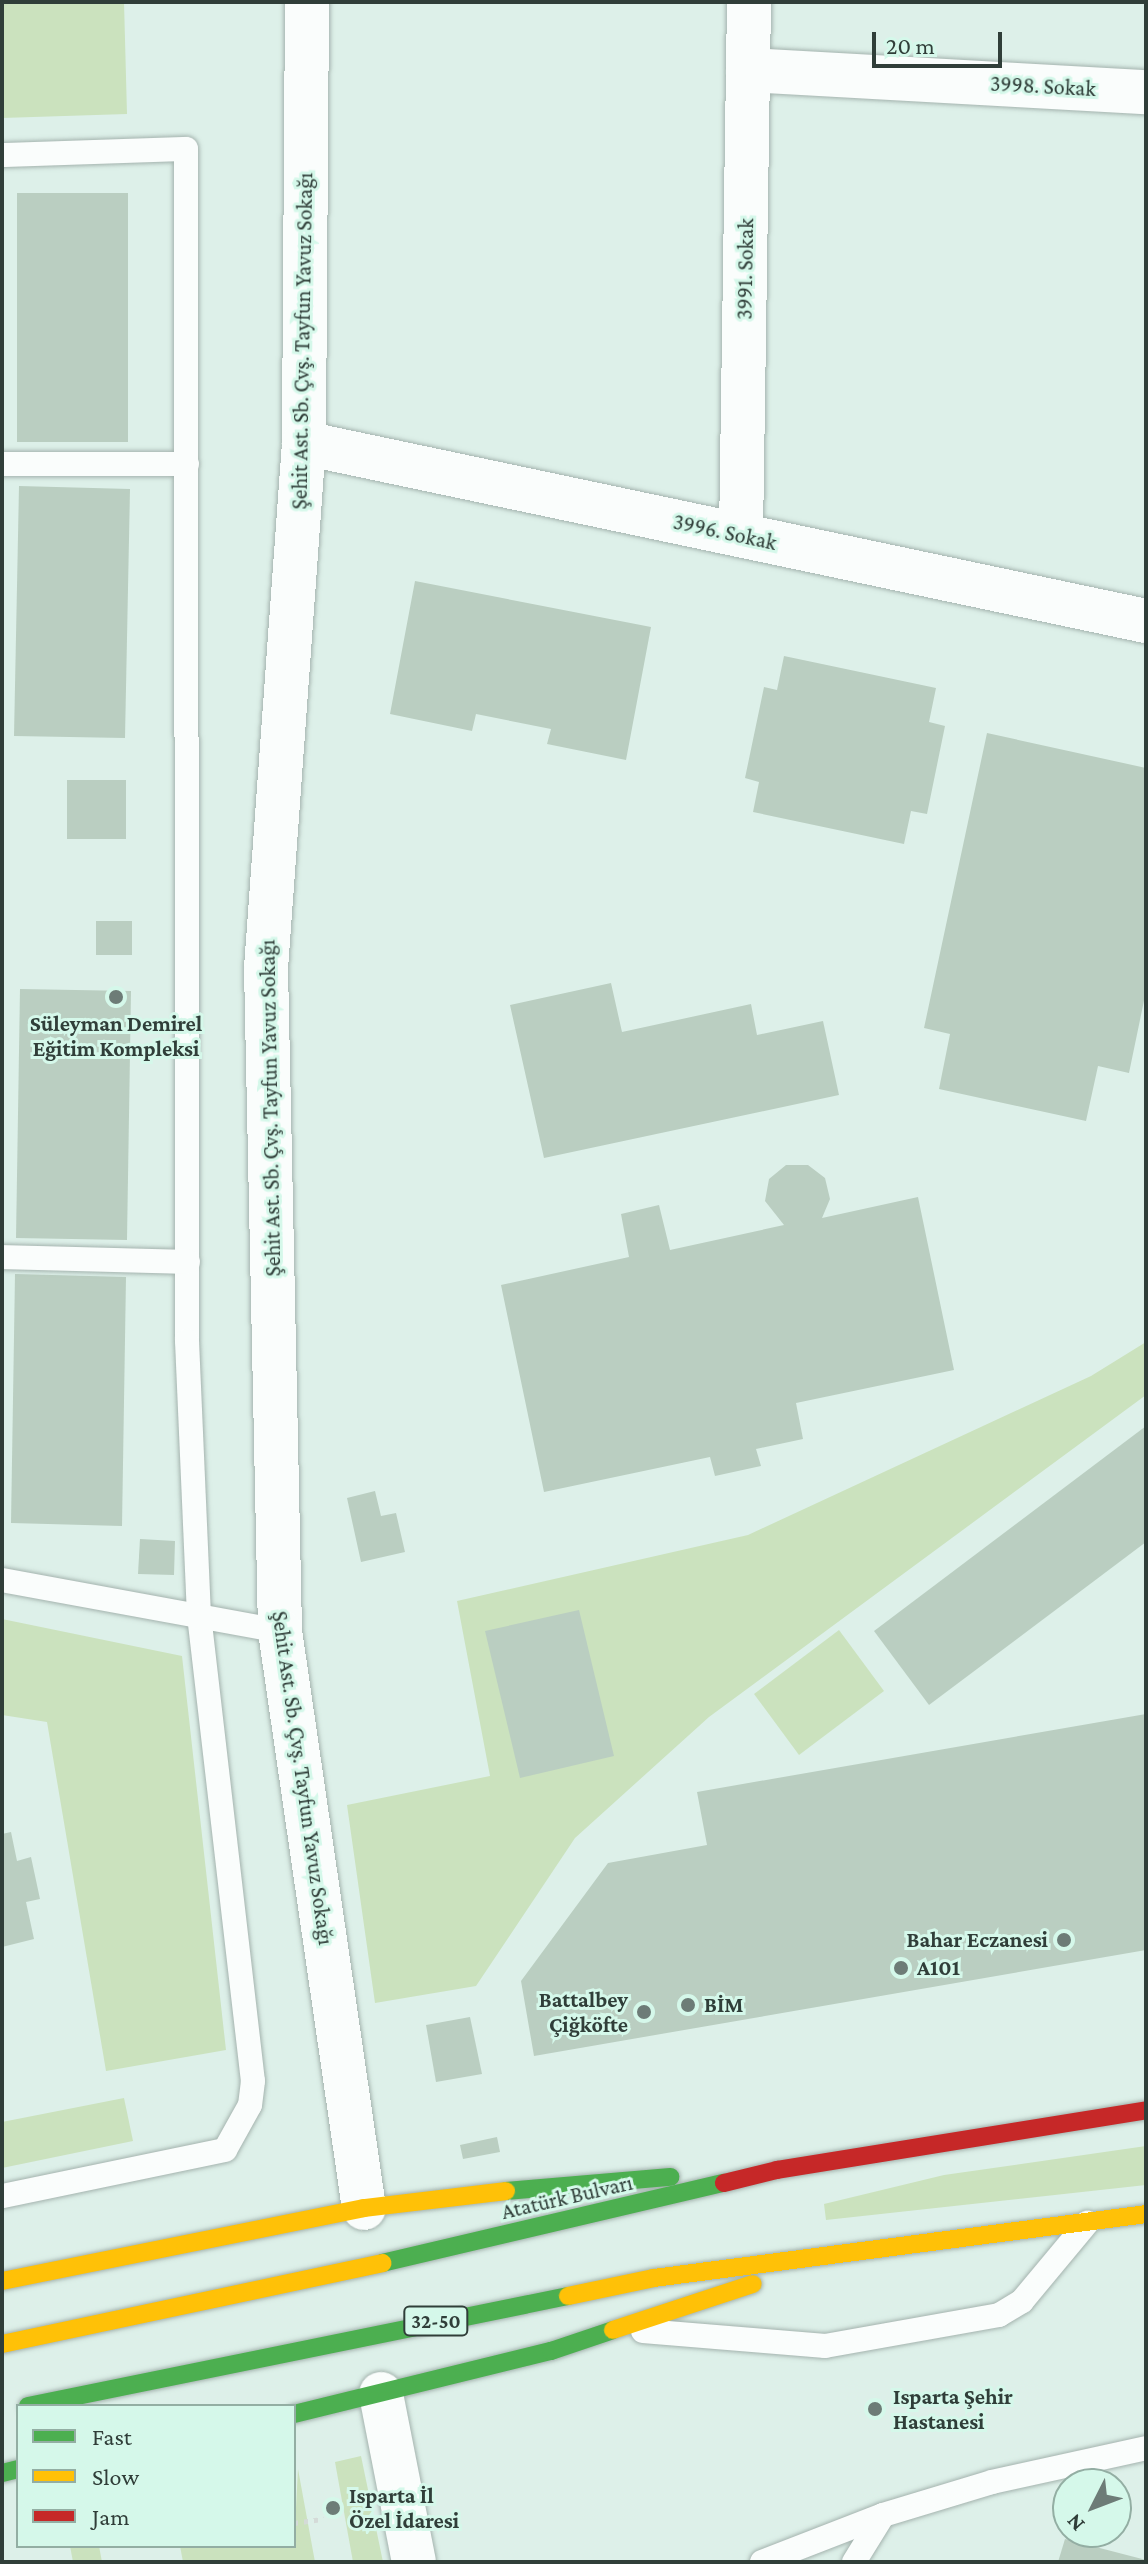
<!DOCTYPE html>
<meta charset="utf-8">
<style>
body{margin:0}
#map{position:relative;width:1148px;height:2564px;overflow:hidden;background:#ddf0e9;font-family:"Crimson Pro",serif}
div>[style]{position:absolute}
.green>*{inset:0;background:#cbe2be}
.building>*{inset:0;background:#bacec1}
.path>*{height:5px;margin-top:-2.5px;transform-origin:0;background:repeating-linear-gradient(90deg,#d4dbd8 0 4px,transparent 0 10px)}
.roads{filter:drop-shadow(0 0 2px #a4b3ae) drop-shadow(0 0 2px #a4b3ae)}
.lane>*{height:24px;margin:-12px;padding:0 12px;transform-origin:12px;border-radius:12px;background:#fafdfc}
.street>*{height:44px;margin:-22px;padding:0 22px;transform-origin:22px;border-radius:22px;background:#fafdfc}
.fast>*{height:18px;margin:-9px;padding:0 9px;transform-origin:9px;border-radius:9px;background:#4caf50}
.slow>*{height:18px;margin:-9px;padding:0 9px;transform-origin:9px;border-radius:9px;background:#ffc107}
.jam>*{height:18px;margin:-9px;padding:0 9px;transform-origin:9px;border-radius:9px;background:#c62828}
.dots>*{width:22px;height:22px;translate:-50% -50%;box-sizing:border-box;border:4px solid #d5f8ea;border-radius:50%}
span{translate:-50% -50%;white-space:nowrap;text-align:center;line-height:1.15;-webkit-text-stroke:6px #d5f8ea;paint-order:stroke}
.shield-label span{padding:2px 6px;background:#d5f8ea;border:2px solid;border-radius:6px;-webkit-text-stroke-width:0}
.shield-label{font-size:20px;color:#303e39;font-weight:700}
.street-label{font-size:22px;color:#303e39}
.poi-label{font-size:22px;color:#303e39;font-weight:700}
.right{translate:-100% -50%;text-align:right}
.left{translate:0 -50%;text-align:left}
.frame{position:absolute;inset:0;border:4px solid #303e39;pointer-events:none}
.legend{position:absolute;left:16px;top:2404px;width:280px;height:144px;box-sizing:border-box;background:#d5f8ea;border:2px solid #93aea3;margin:0;padding:10px 14px;list-style:none;font-size:24px;color:#303e39}
.legend li{display:flex;align-items:center;gap:16px;height:40px}
.legend b{width:40px;border:2px solid #93aea3}
.north{position:absolute;left:1052px;top:2468px;width:80px;height:80px;box-sizing:border-box;background:#d5f8ea;border:2px solid #93aea3;border-radius:50%;rotate:228deg;font-size:22px;font-weight:700;line-height:32px;text-align:center;color:#303e39}
.north::after{content:'';display:block;margin:auto;width:28px;height:36px;background:#6d7c77;clip-path:polygon(50% 0,100% 100%,50% 72%,0 100%)}
.scale{position:absolute;left:872px;top:32px;width:130px;height:36px;box-sizing:border-box;border:4px solid #303e39;border-top:0;padding-left:10px;font-size:24px;line-height:28px;white-space:nowrap;color:#303e39;-webkit-text-stroke:6px #d5f8ea;paint-order:stroke}
</style>
<div id="map">
<div class="green">
<div style="clip-path:polygon(2px 2px,124px 2px,127px 114px,2px 118px)"></div>
<div style="clip-path:polygon(1146px 1342px,1146px 1395px,709px 1717px,575px 1838px,476px 1986px,375px 2003px,347px 1805px,490px 1776px,457px 1601px,748px 1535px,1091px 1376px)"></div>
<div style="clip-path:polygon(2px 1619px,182px 1656px,226px 2050px,106px 2071px,47px 1722px,2px 1715px)"></div>
<div style="clip-path:polygon(839px 1630px,884px 1691px,799px 1755px,754px 1694px)"></div>
<div style="clip-path:polygon(124px 2098px,133px 2141px,2px 2168px,2px 2122px)"></div>
<div style="clip-path:polygon(1146px 2146px,1146px 2185px,826px 2220px,824px 2204px,944px 2175px)"></div>
<div style="clip-path:polygon(361px 2456px,383px 2562px,353px 2562px,335px 2462px)"></div>
<div style="clip-path:polygon(298px 2469px,315px 2562px,183px 2562px,180px 2546px,294px 2546px)"></div>
<div style="clip-path:polygon(70px 2546px,99px 2546px,102px 2562px,73px 2562px)"></div>
</div>
<div class="building">
<div style="clip-path:polygon(17px 193px,128px 193px,128px 442px,17px 442px)"></div>
<div style="clip-path:polygon(19px 486px,130px 489px,125px 738px,14px 736px)"></div>
<div style="clip-path:polygon(415px 581px,651px 627px,626px 760px,547px 744px,551px 729px,476px 714px,472px 731px,390px 714px)"></div>
<div style="clip-path:polygon(784px 656px,936px 688px,929px 722px,945px 726px,927px 814px,911px 811px,904px 844px,753px 812px,759px 782px,745px 778px,764px 687px,777px 690px)"></div>
<div style="clip-path:polygon(987px 733px,1146px 768px,1146px 991px,1129px 1073px,1098px 1066px,1086px 1121px,939px 1089px,950px 1034px,924px 1028px)"></div>
<div style="clip-path:polygon(67px 780px,126px 780px,126px 839px,67px 839px)"></div>
<div style="clip-path:polygon(96px 921px,132px 921px,132px 955px,96px 955px)"></div>
<div style="clip-path:polygon(611px 983px,622px 1032px,751px 1004px,757px 1035px,823px 1021px,839px 1095px,544px 1158px,510px 1005px)"></div>
<div style="clip-path:polygon(20px 989px,131px 991px,127px 1240px,16px 1238px)"></div>
<div style="clip-path:polygon(786px 1165px,808px 1165px,825px 1178px,830px 1199px,822px 1218px,918px 1197px,954px 1370px,796px 1403px,803px 1439px,756px 1449px,761px 1466px,715px 1476px,710px 1457px,544px 1492px,501px 1285px,629px 1257px,621px 1214px,659px 1205px,670px 1250px,784px 1225px,765px 1201px,769px 1179px)"></div>
<div style="clip-path:polygon(15px 1274px,126px 1277px,122px 1526px,11px 1523px)"></div>
<div style="clip-path:polygon(1146px 1426px,1146px 1542px,929px 1705px,874px 1631px)"></div>
<div style="clip-path:polygon(375px 1491px,381px 1516px,396px 1513px,405px 1552px,361px 1562px,347px 1498px)"></div>
<div style="clip-path:polygon(140px 1539px,175px 1541px,174px 1575px,138px 1574px)"></div>
<div style="clip-path:polygon(579px 1610px,614px 1756px,520px 1778px,485px 1631px)"></div>
<div style="clip-path:polygon(1146px 1714px,1146px 1950px,534px 2056px,521px 1981px,608px 1863px,707px 1845px,697px 1792px)"></div>
<div style="clip-path:polygon(11px 1832px,17px 1861px,31px 1857px,40px 1899px,26px 1902px,34px 1939px,2px 1947px,2px 1834px)"></div>
<div style="clip-path:polygon(470px 2017px,482px 2074px,436px 2082px,426px 2025px)"></div>
<div style="clip-path:polygon(497px 2137px,500px 2152px,463px 2159px,460px 2145px)"></div>
<div style="clip-path:polygon(1065px 2539px,1146px 2560px,1146px 2562px,1058px 2562px)"></div>
</div>
<div class="path">
<div style="left:294px;top:2523px;width:30px;rotate:-8deg"></div>
</div>
<div class="roads">
<div class="lane">
<div style="left:2px;top:155px;width:184px;rotate:-1.9deg"></div>
<div style="left:186px;top:149px;width:1192px;rotate:89.95deg"></div>
<div style="left:187px;top:1341px;width:274px;rotate:87.5deg"></div>
<div style="left:199px;top:1615px;width:469px;rotate:83.4deg"></div>
<div style="left:253px;top:2081px;width:24px;rotate:97deg"></div>
<div style="left:250px;top:2105px;width:51px;rotate:119.1deg"></div>
<div style="left:225px;top:2150px;width:228px;rotate:168.3deg"></div>
<div style="left:2px;top:464px;width:185px"></div>
<div style="left:2px;top:1257px;width:186px;rotate:1.5deg"></div>
<div style="left:2px;top:1580px;width:283px;rotate:10.4deg"></div>
<div style="left:643px;top:2331px;width:183px;rotate:4.7deg"></div>
<div style="left:825px;top:2346px;width:177px;rotate:-10.1deg"></div>
<div style="left:999px;top:2315px;width:27px;rotate:-31deg"></div>
<div style="left:1022px;top:2301px;width:102px;rotate:-50.2deg"></div>
<div style="left:762px;top:2562px;width:130px;rotate:-21.2deg"></div>
<div style="left:883px;top:2515px;width:114px;rotate:-16.8deg"></div>
<div style="left:992px;top:2482px;width:158px;rotate:-12.4deg"></div>
<div style="left:854px;top:2562px;width:55px;rotate:-58.3deg"></div>
</div>
<div class="street">
<div style="left:307px;top:2px;width:441px;rotate:90.4deg"></div>
<div style="left:304px;top:443px;width:526px;rotate:94.14deg"></div>
<div style="left:266px;top:968px;width:663px;rotate:88.79deg"></div>
<div style="left:280px;top:1631px;width:583px;rotate:81.72deg"></div>
<div style="left:748px;top:70px;width:399px;rotate:3.2deg"></div>
<div style="left:304px;top:443px;width:861px;rotate:11.94deg"></div>
<div style="left:741px;top:535px;width:533px;rotate:-89.14deg"></div>
<div style="left:381px;top:2394px;width:171px;rotate:78.9deg"></div>
</div>
<div class="fast">
<div style="left:506px;top:2191px;width:165px;rotate:-4.9deg"></div>
<div style="left:382px;top:2263px;width:351px;rotate:-13.2deg"></div>
<div style="left:28px;top:2406px;width:551px;rotate:-11.51deg"></div>
<div style="left:294px;top:2414px;width:265px;rotate:-13.8deg"></div>
<div style="left:551px;top:2351px;width:65px;rotate:-18.7deg"></div>
<div style="left:2px;top:2473px;width:16px;rotate:-14deg"></div>
</div>
<div class="slow">
<div style="left:2px;top:2281px;width:369px;rotate:-11.4deg"></div>
<div style="left:364px;top:2208px;width:143px;rotate:-6.8deg"></div>
<div style="left:568px;top:2296px;width:88px;rotate:-11.8deg"></div>
<div style="left:654px;top:2278px;width:496px;rotate:-7.4deg"></div>
<div style="left:613px;top:2330px;width:147px;rotate:-18.2deg"></div>
<div style="left:2px;top:2344px;width:389px;rotate:-12deg"></div>
</div>
<div class="jam">
<div style="left:724px;top:2183px;width:55px;rotate:-13.8deg"></div>
<div style="left:777px;top:2170px;width:374px;rotate:-9.2deg"></div>
</div>
</div>
<div class="dots">
<div style="left:116px;top:997px;background:#6d7c77"></div>
<div style="left:1064px;top:1940px;background:#6d7c77"></div>
<div style="left:901px;top:1968px;background:#6d7c77"></div>
<div style="left:688px;top:2005px;background:#6d7c77"></div>
<div style="left:644px;top:2012px;background:#6d7c77"></div>
<div style="left:875px;top:2409px;background:#6d7c77"></div>
<div style="left:333px;top:2508px;background:#6d7c77"></div>
</div>
<div class="shield-label">
<span style="left:436px;top:2321px">32-50</span>
</div>
<div class="street-label">
<span style="left:1043px;top:86px;rotate:3deg">3998. Sokak</span>
<span style="left:745px;top:269px;rotate:-89deg">3991. Sokak</span>
<span style="left:302px;top:341px;rotate:-89deg">Şehit Ast. Sb. Çvş. Tayfun Yavuz Sokağı</span>
<span style="left:725px;top:532px;rotate:12deg">3996. Sokak</span>
<span style="left:270px;top:1108px;rotate:-91deg">Şehit Ast. Sb. Çvş. Tayfun Yavuz Sokağı</span>
<span style="left:303px;top:1778px;rotate:82deg">Şehit Ast. Sb. Çvş. Tayfun Yavuz Sokağı</span>
<span style="left:567px;top:2197px;rotate:-13deg">Atatürk Bulvarı</span>
</div>
<div class="poi-label">
<span style="left:116px;top:1036px">Süleyman Demirel<br>Eğitim Kompleksi</span>
<span class="right" style="left:1048px;top:1940px">Bahar Eczanesi</span>
<span class="left" style="left:917px;top:1968px">A101</span>
<span class="right" style="left:628px;top:2012px">Battalbey<br>Çiğköfte</span>
<span class="left" style="left:704px;top:2005px">BİM</span>
<span class="left" style="left:893px;top:2409px">Isparta Şehir<br>Hastanesi</span>
<span class="left" style="left:349px;top:2508px">Isparta İl<br>Özel İdaresi</span>
</div>
<div class="frame"></div>
<ul class="legend">
<li><b style="height:10px;background:#4caf50"></b>Fast</li>
<li><b style="height:10px;background:#ffc107"></b>Slow</li>
<li><b style="height:10px;background:#c62828"></b>Jam</li>
</ul>
<div class="north">N</div>
<div class="scale">20 m</div>
</div>
